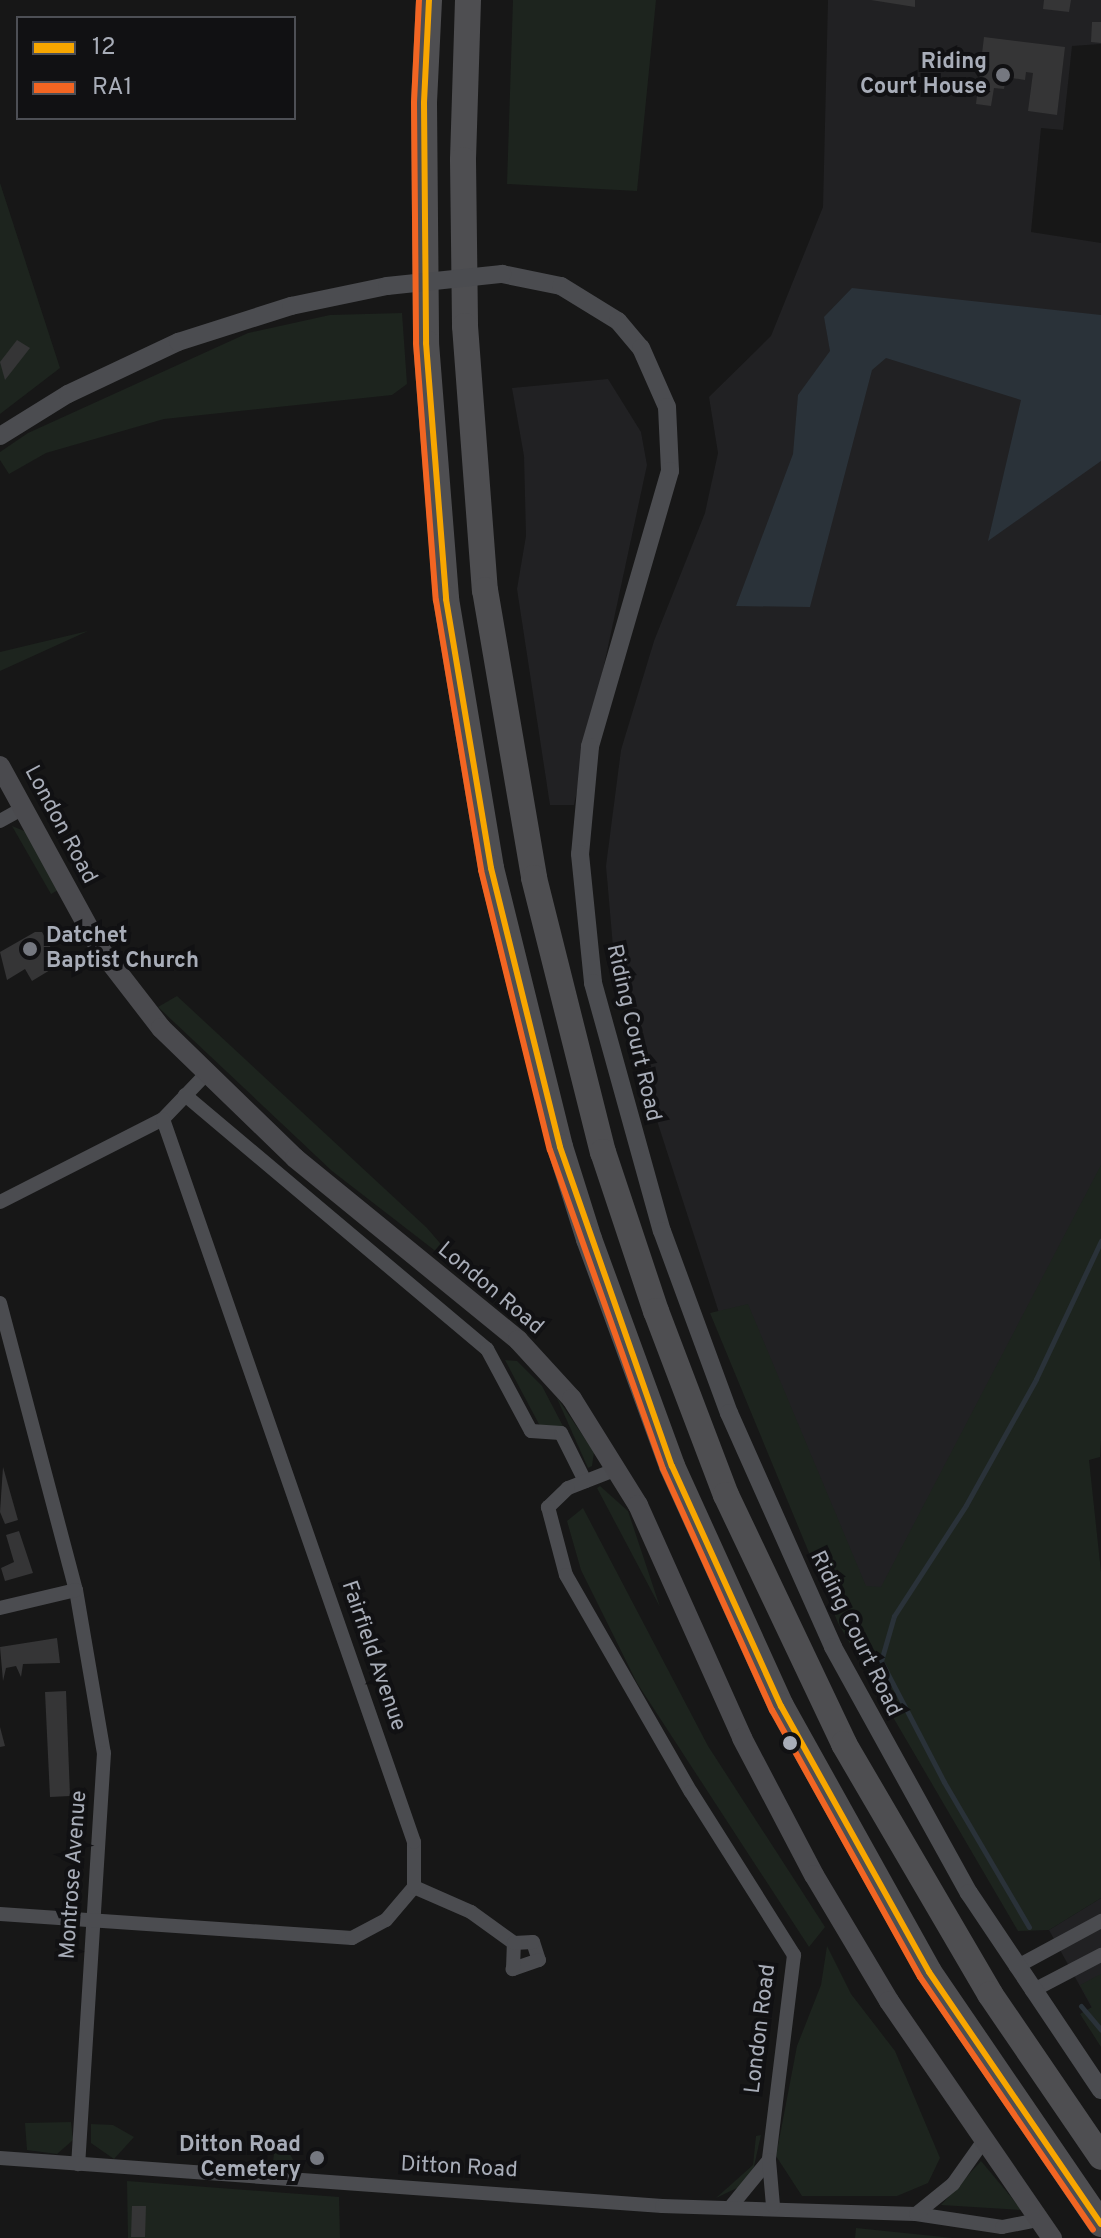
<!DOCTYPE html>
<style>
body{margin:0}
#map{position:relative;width:1101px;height:2238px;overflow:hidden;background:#171717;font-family:Overpass,sans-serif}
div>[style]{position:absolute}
.built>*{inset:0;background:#212123}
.green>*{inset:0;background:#1d241e}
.water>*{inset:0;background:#2a3239}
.stream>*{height:5px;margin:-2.5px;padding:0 2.5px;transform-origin:2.5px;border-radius:2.5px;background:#2a3239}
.building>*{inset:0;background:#353536}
.minor>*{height:14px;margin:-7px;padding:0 7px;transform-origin:7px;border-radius:7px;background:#4b4c50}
.tertiary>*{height:18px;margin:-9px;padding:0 9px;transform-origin:9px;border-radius:9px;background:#4b4c50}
.secondary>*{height:20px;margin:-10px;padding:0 10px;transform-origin:10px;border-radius:10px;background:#4a4a4e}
.motorway>*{height:26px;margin:-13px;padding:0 13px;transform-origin:13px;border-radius:13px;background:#4e4e51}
.tertiary-bridge>*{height:18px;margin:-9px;padding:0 9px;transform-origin:9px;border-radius:9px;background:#4b4c50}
.bus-1>*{height:6px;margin:-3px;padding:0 3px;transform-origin:3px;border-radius:3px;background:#f7a600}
.bus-2>*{height:6px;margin:-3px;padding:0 3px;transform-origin:3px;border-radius:3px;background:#f26522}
.dots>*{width:22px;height:22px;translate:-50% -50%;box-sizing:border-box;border:4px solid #111113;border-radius:50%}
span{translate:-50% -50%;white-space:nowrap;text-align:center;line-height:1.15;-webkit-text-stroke:8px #111113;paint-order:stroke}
.poi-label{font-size:22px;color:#a8adb8;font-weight:700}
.right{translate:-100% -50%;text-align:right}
.left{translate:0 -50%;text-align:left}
.street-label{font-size:22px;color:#a8adb8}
.legend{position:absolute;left:16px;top:16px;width:280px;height:104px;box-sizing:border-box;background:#111113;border:2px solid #4d4f55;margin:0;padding:10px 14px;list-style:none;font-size:24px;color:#a8adb8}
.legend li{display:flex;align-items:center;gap:16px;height:40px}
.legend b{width:40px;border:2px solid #4d4f55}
</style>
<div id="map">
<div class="built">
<div style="clip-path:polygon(828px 0,1101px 0,1101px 44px,1072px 46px,1063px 130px,1041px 128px,1031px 232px,1101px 243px,1101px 1241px,894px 1616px,852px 1614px,722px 1322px,650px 1099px,615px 970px,606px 866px,621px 750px,654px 641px,705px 513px,718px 453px,709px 397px,771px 336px,823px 207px)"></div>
<div style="clip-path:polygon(608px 379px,641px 432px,647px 465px,574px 805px,550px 805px,517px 589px,526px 536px,524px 456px,512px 388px)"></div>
<div style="clip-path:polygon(1101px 1898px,1101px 2003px,1092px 2008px,1049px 1930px)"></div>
</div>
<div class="green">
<div style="clip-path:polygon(513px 0,656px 0,637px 191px,507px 184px)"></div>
<div style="clip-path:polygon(0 183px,60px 368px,0 414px)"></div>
<div style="clip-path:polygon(402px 313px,407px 384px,392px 395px,164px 419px,46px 453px,9px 474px,0 460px,0 452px,28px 433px,248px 333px,330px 315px)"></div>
<div style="clip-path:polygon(88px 631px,0 671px,0 652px)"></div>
<div style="clip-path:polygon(12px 826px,29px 833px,60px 889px,51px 894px)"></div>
<div style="clip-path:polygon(177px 996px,427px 1228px,469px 1277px,332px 1171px,158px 1007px)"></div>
<div style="clip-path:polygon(1101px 1165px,1101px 1441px,1100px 1457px,1089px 1460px,1101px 1572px,1101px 1898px,1049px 1930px,1018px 1931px,838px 1623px,710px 1313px,748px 1304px,866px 1586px,881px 1587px)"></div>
<div style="clip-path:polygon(505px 1360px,517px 1361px,542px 1386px,564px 1428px,541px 1428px)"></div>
<div style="clip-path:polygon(556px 1396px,594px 1452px,592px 1466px,588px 1468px)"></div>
<div style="clip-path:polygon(600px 1486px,628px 1511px,660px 1607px,597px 1488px)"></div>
<div style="clip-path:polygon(583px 1508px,708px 1746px,825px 1927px,809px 1947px,637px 1683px,581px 1570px,567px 1521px)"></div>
<div style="clip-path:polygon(827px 1946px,851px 1994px,895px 2051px,940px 2158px,928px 2183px,897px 2196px,802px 2196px,776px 2156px,797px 2046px,821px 1985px)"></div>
<div style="clip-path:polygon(1101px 1974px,1101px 2047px,1080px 2014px,1092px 2007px,1080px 1985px)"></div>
<div style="clip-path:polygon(71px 2122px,73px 2140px,57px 2154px,27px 2150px,25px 2123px)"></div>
<div style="clip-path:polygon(91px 2124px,113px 2125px,134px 2137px,114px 2159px,91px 2143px)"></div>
<div style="clip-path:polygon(761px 2135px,753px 2171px,741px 2186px,716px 2198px,753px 2165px,756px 2136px)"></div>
<div style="clip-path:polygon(276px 2141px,284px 2143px,298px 2169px,256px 2166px,255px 2161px,273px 2161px)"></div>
<div style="clip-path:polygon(981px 2161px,1022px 2210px,941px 2205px)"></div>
<div style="clip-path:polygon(127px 2181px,339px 2197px,340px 2238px,128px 2238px)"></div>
<div style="clip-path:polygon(856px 2228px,953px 2238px,855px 2238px)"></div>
</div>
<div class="water">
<div style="clip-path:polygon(852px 288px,1101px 315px,1101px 461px,988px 541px,1021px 400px,886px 358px,872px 370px,810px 607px,736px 606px,793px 454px,798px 395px,830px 351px,824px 317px)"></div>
</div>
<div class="stream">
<div style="left:1029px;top:1927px;width:168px;rotate:-120.4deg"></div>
<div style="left:944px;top:1782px;width:136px;rotate:-117.5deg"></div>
<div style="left:881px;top:1661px;width:47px;rotate:-73.9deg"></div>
<div style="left:894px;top:1616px;width:132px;rotate:-57deg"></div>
<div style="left:966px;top:1505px;width:144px;rotate:-60.9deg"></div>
<div style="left:1036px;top:1379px;width:153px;rotate:-64.8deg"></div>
<div style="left:1081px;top:2006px;width:31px;rotate:50deg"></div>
</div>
<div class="building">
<div style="clip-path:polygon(871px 0,915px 0,915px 7px)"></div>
<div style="clip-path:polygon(1044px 0,1071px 0,1069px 12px,1043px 9px)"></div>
<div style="clip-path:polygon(1092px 22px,1101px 22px,1101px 43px,1091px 42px)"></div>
<div style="clip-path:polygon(984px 37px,1065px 47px,1057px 115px,1028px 111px,1033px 73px,1026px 72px,1025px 80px,1006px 77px,1004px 89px,994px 88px,991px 106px,976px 104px)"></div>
<div style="clip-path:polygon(17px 340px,30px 348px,5px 380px,0 362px)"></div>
<div style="clip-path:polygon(35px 932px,42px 932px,60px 964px,32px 981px,25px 969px,7px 980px,0 952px)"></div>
<div style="clip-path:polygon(3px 1467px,18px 1520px,5px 1524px,0 1512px)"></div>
<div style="clip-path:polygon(19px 1531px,33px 1573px,5px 1581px,1px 1568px,14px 1562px,6px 1535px)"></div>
<div style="clip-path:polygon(57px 1638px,60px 1663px,23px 1664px,21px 1677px,16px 1666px,6px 1668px,3px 1681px,0 1647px)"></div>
<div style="clip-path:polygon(66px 1691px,70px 1796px,50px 1797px,45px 1692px)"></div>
<div style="clip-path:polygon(0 1727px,5px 1746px,0 1747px)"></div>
<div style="clip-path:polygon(132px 2206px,146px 2206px,145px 2237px,131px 2237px)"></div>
</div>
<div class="minor">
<div style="left:0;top:821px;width:26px;rotate:-29deg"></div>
<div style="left:185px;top:1095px;width:395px;rotate:40.1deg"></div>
<div style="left:487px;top:1349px;width:93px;rotate:61.8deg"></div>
<div style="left:531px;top:1431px;width:30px;rotate:4deg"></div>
<div style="left:561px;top:1433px;width:54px;rotate:63.4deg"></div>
<div style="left:0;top:1202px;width:183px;rotate:-27deg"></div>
<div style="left:163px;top:1119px;width:64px;rotate:-46.3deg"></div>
<div style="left:0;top:1303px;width:297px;rotate:75.2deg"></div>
<div style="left:76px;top:1590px;width:165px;rotate:80.3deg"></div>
<div style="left:104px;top:1753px;width:412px;rotate:93.6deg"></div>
<div style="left:617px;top:1469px;width:53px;rotate:158.8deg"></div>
<div style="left:568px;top:1488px;width:28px;rotate:136deg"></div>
<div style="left:548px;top:1507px;width:70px;rotate:75.2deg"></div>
<div style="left:566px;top:1575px;width:250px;rotate:60.1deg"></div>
<div style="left:691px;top:1792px;width:193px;rotate:57.7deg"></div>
<div style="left:794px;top:1955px;width:207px;rotate:97deg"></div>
<div style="left:769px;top:2160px;width:58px;rotate:129.4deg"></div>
<div style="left:0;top:1608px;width:78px;rotate:-13.3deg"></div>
<div style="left:414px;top:1887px;width:62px;rotate:23.7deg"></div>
<div style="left:471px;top:1912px;width:53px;rotate:35.8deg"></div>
<div style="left:0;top:1914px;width:353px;rotate:3.9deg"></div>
<div style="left:352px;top:1938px;width:38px;rotate:-28deg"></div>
<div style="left:386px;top:1920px;width:43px;rotate:-49.7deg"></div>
<div style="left:414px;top:1887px;width:45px;rotate:-90deg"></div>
<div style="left:414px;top:1842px;width:765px;rotate:-109.15deg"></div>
<div style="left:533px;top:1942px;width:19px;rotate:72deg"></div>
<div style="left:539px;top:1960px;width:28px;rotate:161deg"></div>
<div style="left:513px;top:1969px;width:26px;rotate:-88deg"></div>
<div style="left:514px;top:1943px;width:19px;rotate:-3deg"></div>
<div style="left:1016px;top:1967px;width:97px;rotate:-28.4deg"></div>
<div style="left:1032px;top:1991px;width:78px;rotate:-27.6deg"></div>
<div style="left:0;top:2158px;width:664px;rotate:4.15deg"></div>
<div style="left:662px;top:2206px;width:254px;rotate:1.8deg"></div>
<div style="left:916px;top:2214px;width:87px;rotate:8.6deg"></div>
<div style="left:1002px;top:2227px;width:37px;rotate:-11deg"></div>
<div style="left:769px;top:2160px;width:46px;rotate:85deg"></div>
<div style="left:916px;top:2214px;width:48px;rotate:-39deg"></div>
<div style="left:953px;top:2184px;width:50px;rotate:-54.7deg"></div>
</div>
<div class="tertiary">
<div style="left:502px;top:274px;width:60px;rotate:11.5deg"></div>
<div style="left:561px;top:286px;width:67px;rotate:31.6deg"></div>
<div style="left:618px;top:321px;width:35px;rotate:50deg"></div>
<div style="left:641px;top:348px;width:64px;rotate:66.2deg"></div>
<div style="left:667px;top:407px;width:64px;rotate:87.3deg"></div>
<div style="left:670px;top:471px;width:287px;rotate:106.2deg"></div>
<div style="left:590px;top:747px;width:107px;rotate:95.3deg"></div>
<div style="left:580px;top:854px;width:130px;rotate:84.2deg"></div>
<div style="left:593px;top:983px;width:257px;rotate:74.5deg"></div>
<div style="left:662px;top:1231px;width:194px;rotate:69.8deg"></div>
<div style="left:729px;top:1413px;width:256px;rotate:66deg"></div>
<div style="left:833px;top:1647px;width:281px;rotate:61.1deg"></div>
<div style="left:969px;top:1893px;width:237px;rotate:56.2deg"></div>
<div style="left:0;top:436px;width:80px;rotate:-31.7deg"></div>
<div style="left:68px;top:394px;width:122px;rotate:-25.3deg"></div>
<div style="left:178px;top:342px;width:119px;rotate:-17.7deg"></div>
<div style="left:291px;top:306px;width:98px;rotate:-11.8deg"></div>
</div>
<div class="secondary">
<div style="left:0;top:766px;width:209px;rotate:61.3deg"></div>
<div style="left:100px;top:949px;width:100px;rotate:52.3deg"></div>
<div style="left:161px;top:1028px;width:187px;rotate:44.1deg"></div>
<div style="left:295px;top:1158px;width:288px;rotate:39.2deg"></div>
<div style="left:518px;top:1340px;width:80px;rotate:47.5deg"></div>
<div style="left:572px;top:1399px;width:125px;rotate:58.1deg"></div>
<div style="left:638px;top:1505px;width:255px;rotate:65.9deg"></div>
<div style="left:742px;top:1738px;width:155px;rotate:62.3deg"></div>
<div style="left:814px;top:1875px;width:147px;rotate:59.2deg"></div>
<div style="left:889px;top:2001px;width:288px;rotate:55.5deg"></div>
</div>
<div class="motorway">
<div style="left:429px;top:0;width:103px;rotate:92.8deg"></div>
<div style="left:424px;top:103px;width:240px;rotate:89.5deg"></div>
<div style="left:426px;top:343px;width:257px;rotate:85.5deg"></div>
<div style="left:446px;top:599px;width:273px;rotate:80.5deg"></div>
<div style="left:491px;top:868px;width:287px;rotate:76.1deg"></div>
<div style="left:560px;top:1147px;width:96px;rotate:72.5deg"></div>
<div style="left:589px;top:1239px;width:242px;rotate:69.9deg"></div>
<div style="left:672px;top:1466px;width:264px;rotate:65.6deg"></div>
<div style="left:781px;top:1706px;width:304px;rotate:60.9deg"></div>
<div style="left:929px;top:1972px;width:305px;rotate:55.7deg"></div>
<div style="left:468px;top:0;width:160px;rotate:91.8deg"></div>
<div style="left:463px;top:160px;width:166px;rotate:89.3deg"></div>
<div style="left:465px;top:326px;width:265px;rotate:85.7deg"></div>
<div style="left:485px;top:590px;width:292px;rotate:80.3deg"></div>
<div style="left:534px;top:878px;width:283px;rotate:75.9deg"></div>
<div style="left:603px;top:1152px;width:168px;rotate:71.6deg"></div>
<div style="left:656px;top:1311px;width:197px;rotate:69.2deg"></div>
<div style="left:726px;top:1495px;width:276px;rotate:64.6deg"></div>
<div style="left:844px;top:1744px;width:290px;rotate:59.7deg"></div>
<div style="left:990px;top:1994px;width:197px;rotate:55.7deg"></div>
</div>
<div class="tertiary-bridge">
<div style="left:387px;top:286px;width:116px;rotate:-6deg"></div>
</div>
<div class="bus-1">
<div style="left:429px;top:0;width:103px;rotate:92.8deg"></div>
<div style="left:424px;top:103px;width:240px;rotate:89.5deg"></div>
<div style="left:426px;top:343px;width:257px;rotate:85.5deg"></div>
<div style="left:446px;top:599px;width:273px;rotate:80.5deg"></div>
<div style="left:491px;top:868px;width:287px;rotate:76.1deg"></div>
<div style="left:560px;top:1147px;width:338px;rotate:70.7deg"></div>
<div style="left:672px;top:1466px;width:264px;rotate:65.6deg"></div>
<div style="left:781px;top:1706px;width:304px;rotate:60.9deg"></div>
<div style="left:929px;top:1972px;width:305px;rotate:55.7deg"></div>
</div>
<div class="bus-2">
<div style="left:419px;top:0;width:103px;rotate:92.8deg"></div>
<div style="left:414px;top:103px;width:240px;rotate:89.5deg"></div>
<div style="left:416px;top:343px;width:258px;rotate:85.6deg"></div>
<div style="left:436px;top:600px;width:274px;rotate:80.5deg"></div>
<div style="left:481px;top:870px;width:288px;rotate:76.2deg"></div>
<div style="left:550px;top:1150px;width:338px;rotate:70.5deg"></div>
<div style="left:663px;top:1469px;width:265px;rotate:65.7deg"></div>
<div style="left:772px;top:1710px;width:305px;rotate:61deg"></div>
<div style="left:920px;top:1977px;width:306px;rotate:55.6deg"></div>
</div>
<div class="dots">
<div style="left:1003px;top:75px;background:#757880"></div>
<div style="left:30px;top:949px;background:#757880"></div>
<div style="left:790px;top:1743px;background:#a8adb8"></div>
<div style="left:317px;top:2158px;background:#757880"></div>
</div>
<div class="poi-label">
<span class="right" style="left:987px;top:75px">Riding<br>Court House</span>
<span class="left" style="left:46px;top:949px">Datchet<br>Baptist Church</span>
<span class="right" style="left:301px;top:2158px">Ditton Road<br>Cemetery</span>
</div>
<div class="street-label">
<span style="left:60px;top:825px;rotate:62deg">London Road</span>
<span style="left:633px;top:1033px;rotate:77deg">Riding Court Road</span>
<span style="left:490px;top:1289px;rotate:40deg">London Road</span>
<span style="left:855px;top:1634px;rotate:64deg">Riding Court Road</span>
<span style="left:373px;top:1656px;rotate:71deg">Fairfield Avenue</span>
<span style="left:74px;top:1875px;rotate:-86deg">Montrose Avenue</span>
<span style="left:761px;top:2029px;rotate:-83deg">London Road</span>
<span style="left:459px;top:2168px;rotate:3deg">Ditton Road</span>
</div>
<ul class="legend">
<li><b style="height:10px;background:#f7a600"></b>12</li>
<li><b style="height:10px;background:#f26522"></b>RA1</li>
</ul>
</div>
